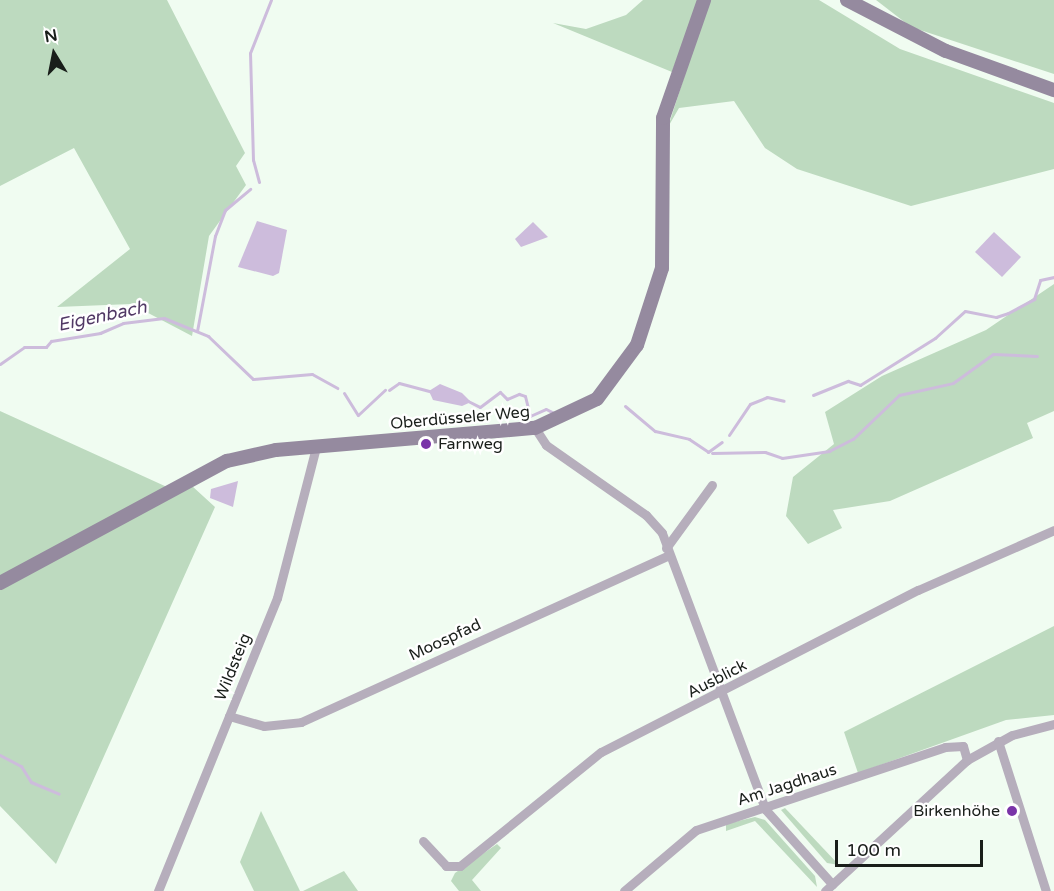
<!DOCTYPE html>
<meta charset="utf-8">
<style>
body{margin:0}
#map{position:relative;width:1054px;height:891px;overflow:hidden;background:#f0fcf1;font-family:"Varela Round",sans-serif}
div>[style]{position:absolute}
.green>*{inset:0;background:#bddabf}
.water>*{inset:0;background:#cdbcdc}
.stream>*{height:3px;margin:-1.5px;padding:0 1.5px;transform-origin:1.5px;border-radius:1.5px;background:#cdbcdc}
.street>*{height:9px;margin:-4.5px;padding:0 4.5px;transform-origin:4.5px;border-radius:4.5px;background:#b6aebc}
.secondary>*{height:14px;margin:-7px;padding:0 7px;transform-origin:7px;border-radius:7px;background:#958a9f}
.dots>*{width:16px;height:16px;translate:-50% -50%;box-sizing:border-box;border:3px solid #fff;border-radius:50%}
span{translate:-50% -50%;white-space:nowrap;text-align:center;line-height:1.15;-webkit-text-stroke:5px #fff;paint-order:stroke}
.street-label{font-size:16px;color:#191e1a}
.poi-label{font-size:16px;color:#191e1a}
.left{translate:0 -50%;text-align:left}
.right{translate:-100% -50%;text-align:right}
.water-label{font-size:18px;color:#513965;font-style:italic}
.north{position:absolute;left:24px;top:24px;width:60px;height:60px;-webkit-text-stroke:4px #fff;paint-order:stroke;rotate:350deg;font-size:16px;font-weight:700;line-height:24px;text-align:center;color:#191e1a}
.north::after{content:'';display:block;margin:auto;width:21px;height:27px;background:#191e1a;clip-path:polygon(50% 0,100% 100%,50% 72%,0 100%)}
.scale{position:absolute;left:835px;top:840px;width:148px;height:27px;box-sizing:border-box;border:3px solid #191e1a;border-top:0;padding-left:8px;font-size:18px;line-height:21px;white-space:nowrap;color:#191e1a;-webkit-text-stroke:4px #fff;paint-order:stroke}
</style>
<div id="map">
<div class="green">
<div style="clip-path:polygon(0 0,167px 0,245px 153px,236px 166px,246px 185px,209px 236px,192px 336px,131px 304px,57px 307px,130px 249px,74px 148px,0 186px)"></div>
<div style="clip-path:polygon(643px 0,699px 0,672px 72px,553px 23px,586px 29px,626px 15px)"></div>
<div style="clip-path:polygon(709px 0,819px 0,900px 49px,1054px 103px,1054px 169px,911px 206px,797px 169px,765px 148px,734px 101px,679px 108px,668px 127px)"></div>
<div style="clip-path:polygon(876px 0,1054px 0,1054px 74px,911px 27px)"></div>
<div style="clip-path:polygon(1054px 284px,1054px 411px,1027px 423px,1033px 438px,890px 501px,833px 510px,842px 528px,808px 544px,786px 516px,793px 477px,834px 444px,825px 412px,882px 376px,986px 330px)"></div>
<div style="clip-path:polygon(0 411px,167px 487px,192px 486px,215px 507px,56px 864px,0 806px)"></div>
<div style="clip-path:polygon(1054px 626px,1054px 715px,1006px 720px,858px 773px,844px 732px)"></div>
<div style="clip-path:polygon(785px 808px,839px 865px,827px 863px,781px 810px)"></div>
<div style="clip-path:polygon(261px 811px,300px 891px,254px 891px,240px 862px)"></div>
<div style="clip-path:polygon(755px 817px,765px 820px,815px 876px,817px 887px,755px 821px,726px 831px,726px 824px)"></div>
<div style="clip-path:polygon(497px 844px,501px 848px,472px 880px,481px 891px,459px 891px,451px 881px,455px 873px)"></div>
<div style="clip-path:polygon(344px 871px,358px 891px,303px 891px)"></div>
</div>
<div class="water">
<div style="clip-path:polygon(257px 221px,287px 230px,279px 273px,273px 276px,238px 267px)"></div>
<div style="clip-path:polygon(533px 222px,548px 237px,521px 247px,515px 239px)"></div>
<div style="clip-path:polygon(994px 232px,1021px 257px,1002px 277px,975px 252px)"></div>
<div style="clip-path:polygon(440px 384px,462px 393px,471px 402px,462px 406px,433px 400px,429px 391px)"></div>
<div style="clip-path:polygon(238px 481px,233px 507px,210px 498px,211px 489px)"></div>
</div>
<div class="stream">
<div style="left:259px;top:182px;width:23px;rotate:-105deg"></div>
<div style="left:253px;top:160px;width:107px;rotate:-91.6deg"></div>
<div style="left:250px;top:53px;width:57px;rotate:-68.4deg"></div>
<div style="left:197px;top:331px;width:97px;rotate:-79.3deg"></div>
<div style="left:215px;top:236px;width:28px;rotate:-69deg"></div>
<div style="left:225px;top:210px;width:33px;rotate:-40deg"></div>
<div style="left:0;top:364px;width:29px;rotate:-35deg"></div>
<div style="left:24px;top:347px;width:22px"></div>
<div style="left:46px;top:347px;width:8px;rotate:-50deg"></div>
<div style="left:51px;top:341px;width:50px;rotate:-9.3deg"></div>
<div style="left:100px;top:333px;width:25px;rotate:-23deg"></div>
<div style="left:123px;top:323px;width:41px;rotate:-7deg"></div>
<div style="left:164px;top:318px;width:48px;rotate:22.2deg"></div>
<div style="left:208px;top:336px;width:62px;rotate:43.7deg"></div>
<div style="left:253px;top:379px;width:59px;rotate:-4.8deg"></div>
<div style="left:312px;top:374px;width:29px;rotate:29deg"></div>
<div style="left:389px;top:390px;width:12px;rotate:-35deg"></div>
<div style="left:399px;top:383px;width:35px;rotate:15deg"></div>
<div style="left:344px;top:393px;width:26px;rotate:58deg"></div>
<div style="left:358px;top:415px;width:37px;rotate:-43deg"></div>
<div style="left:813px;top:395px;width:38px;rotate:-22deg"></div>
<div style="left:848px;top:381px;width:13px;rotate:18deg"></div>
<div style="left:860px;top:385px;width:89px;rotate:-32.1deg"></div>
<div style="left:935px;top:338px;width:40px;rotate:-42deg"></div>
<div style="left:965px;top:311px;width:32px;rotate:11deg"></div>
<div style="left:996px;top:317px;width:13px;rotate:-18deg"></div>
<div style="left:1008px;top:313px;width:30px;rotate:-28deg"></div>
<div style="left:1034px;top:299px;width:20px;rotate:-72deg"></div>
<div style="left:1040px;top:280px;width:14px;rotate:-12deg"></div>
<div style="left:468px;top:401px;width:13px;rotate:27deg"></div>
<div style="left:480px;top:407px;width:25px;rotate:-37deg"></div>
<div style="left:500px;top:392px;width:10px;rotate:45deg"></div>
<div style="left:507px;top:399px;width:13px;rotate:-23deg"></div>
<div style="left:519px;top:394px;width:6px;rotate:18deg"></div>
<div style="left:525px;top:396px;width:21px;rotate:76deg"></div>
<div style="left:530px;top:416px;width:17px;rotate:-24deg"></div>
<div style="left:546px;top:409px;width:9px;rotate:27deg"></div>
<div style="left:625px;top:406px;width:39px;rotate:40deg"></div>
<div style="left:655px;top:431px;width:35px;rotate:13deg"></div>
<div style="left:689px;top:439px;width:23px;rotate:34deg"></div>
<div style="left:708px;top:452px;width:17px;rotate:-36deg"></div>
<div style="left:729px;top:435px;width:37px;rotate:-56deg"></div>
<div style="left:750px;top:404px;width:18px;rotate:-22deg"></div>
<div style="left:767px;top:397px;width:17px;rotate:13deg"></div>
<div style="left:712px;top:453px;width:53px;rotate:-1.1deg"></div>
<div style="left:765px;top:452px;width:18px;rotate:19deg"></div>
<div style="left:782px;top:458px;width:48px;rotate:-8.5deg"></div>
<div style="left:829px;top:451px;width:27px;rotate:-27deg"></div>
<div style="left:853px;top:439px;width:64px;rotate:-43.7deg"></div>
<div style="left:899px;top:395px;width:55px;rotate:-12.5deg"></div>
<div style="left:953px;top:383px;width:49px;rotate:-35.9deg"></div>
<div style="left:993px;top:354px;width:44px;rotate:2.6deg"></div>
<div style="left:0;top:755px;width:24px;rotate:28deg"></div>
<div style="left:21px;top:766px;width:19px;rotate:58deg"></div>
<div style="left:31px;top:782px;width:30px;rotate:23deg"></div>
</div>
<div class="street">
<div style="left:535px;top:428px;width:20px;rotate:57deg"></div>
<div style="left:546px;top:445px;width:122px;rotate:35deg"></div>
<div style="left:646px;top:515px;width:24px;rotate:48deg"></div>
<div style="left:662px;top:533px;width:295px;rotate:69.5deg"></div>
<div style="left:765px;top:809px;width:101px;rotate:48.2deg"></div>
<div style="left:666px;top:548px;width:78px;rotate:-53.9deg"></div>
<div style="left:229px;top:716px;width:36px;rotate:16deg"></div>
<div style="left:264px;top:726px;width:37px;rotate:-6deg"></div>
<div style="left:301px;top:722px;width:404px;rotate:-24.4deg"></div>
<div style="left:998px;top:741px;width:157px;rotate:72.3deg"></div>
<div style="left:423px;top:841px;width:34px;rotate:47deg"></div>
<div style="left:446px;top:866px;width:14px"></div>
<div style="left:460px;top:866px;width:181px;rotate:-39deg"></div>
<div style="left:601px;top:752px;width:356px;rotate:-27.1deg"></div>
<div style="left:918px;top:590px;width:149px;rotate:-23.8deg"></div>
<div style="left:158px;top:891px;width:316px;rotate:-67.9deg"></div>
<div style="left:277px;top:598px;width:156px;rotate:-75.5deg"></div>
<div style="left:624px;top:891px;width:94px;rotate:-40.3deg"></div>
<div style="left:696px;top:830px;width:262px;rotate:-18.4deg"></div>
<div style="left:945px;top:747px;width:18px;rotate:-3deg"></div>
<div style="left:963px;top:746px;width:15px;rotate:74deg"></div>
<div style="left:825px;top:891px;width:193px;rotate:-42.7deg"></div>
<div style="left:967px;top:760px;width:51px;rotate:-29.1deg"></div>
<div style="left:1012px;top:735px;width:43px;rotate:-14.7deg"></div>
</div>
<div class="secondary">
<div style="left:847px;top:0;width:111px;rotate:27.3deg"></div>
<div style="left:946px;top:51px;width:115px;rotate:19.9deg"></div>
<div style="left:0;top:583px;width:258px;rotate:-28.3deg"></div>
<div style="left:227px;top:461px;width:50px;rotate:-12.7deg"></div>
<div style="left:276px;top:450px;width:260px;rotate:-4.9deg"></div>
<div style="left:535px;top:428px;width:68px;rotate:-25.1deg"></div>
<div style="left:597px;top:399px;width:67px;rotate:-53.5deg"></div>
<div style="left:637px;top:345px;width:81px;rotate:-72deg"></div>
<div style="left:662px;top:268px;width:150px;rotate:-89.6deg"></div>
<div style="left:663px;top:118px;width:125px;rotate:-70.8deg"></div>
</div>
<div class="dots">
<div style="left:426px;top:444px;background:#7a34a8"></div>
<div style="left:1012px;top:811px;background:#7a34a8"></div>
</div>
<div class="street-label">
<span style="left:460px;top:418px;rotate:-5deg">Oberdüsseler Weg</span>
<span style="left:445px;top:640px;rotate:-25deg">Moospfad</span>
<span style="left:233px;top:667px;rotate:-68deg">Wildsteig</span>
<span style="left:717px;top:679px;rotate:-27deg">Ausblick</span>
<span style="left:787px;top:785px;rotate:-18deg">Am Jagdhaus</span>
</div>
<div class="poi-label">
<span class="left" style="left:438px;top:444px">Farnweg</span>
<span class="right" style="left:1000px;top:811px">Birkenhöhe</span>
</div>
<div class="water-label">
<span style="left:102px;top:316px;rotate:-12deg">Eigenbach</span>
</div>
<div class="north">N</div>
<div class="scale">100 m</div>
</div>
